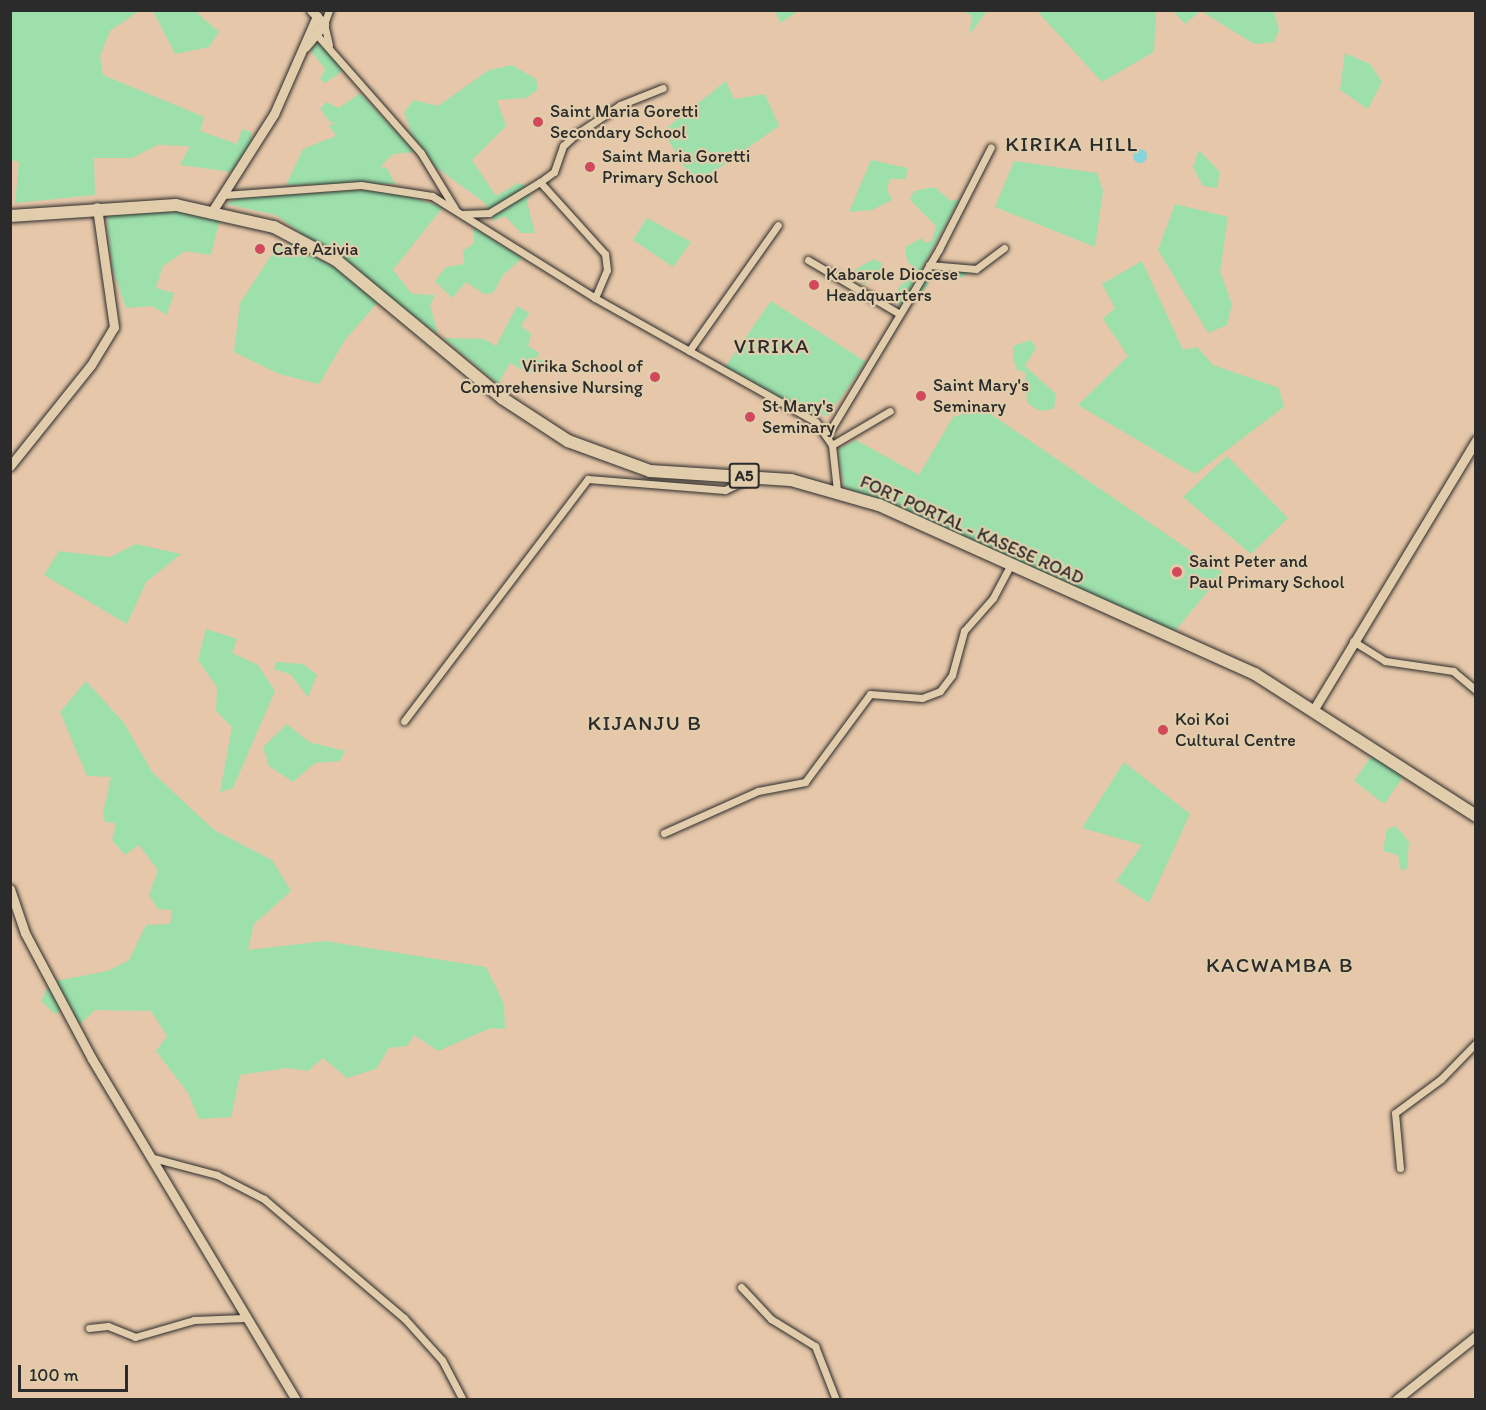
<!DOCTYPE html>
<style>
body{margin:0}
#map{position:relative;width:1486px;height:1410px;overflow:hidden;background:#e6c7a9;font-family:Itim,sans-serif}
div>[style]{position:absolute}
.green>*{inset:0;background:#9de0ac}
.water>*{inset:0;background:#84d5dc}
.round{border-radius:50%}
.roads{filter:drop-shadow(0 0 2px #2b2b2b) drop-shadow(0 0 2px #2b2b2b)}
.street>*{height:7px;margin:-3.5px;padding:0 3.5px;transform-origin:3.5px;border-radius:3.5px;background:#e1cdab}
.secondary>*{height:9px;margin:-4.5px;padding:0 4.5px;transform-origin:4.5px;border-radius:4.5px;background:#e1cdab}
.highway>*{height:12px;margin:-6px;padding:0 6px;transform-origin:6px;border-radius:6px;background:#e1cdab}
.dots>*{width:16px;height:16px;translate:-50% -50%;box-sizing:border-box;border:3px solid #e1cdab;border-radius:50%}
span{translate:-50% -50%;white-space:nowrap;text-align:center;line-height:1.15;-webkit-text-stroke:4.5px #e1cdab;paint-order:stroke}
.shield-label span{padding:2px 4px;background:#e1cdab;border:2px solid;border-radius:4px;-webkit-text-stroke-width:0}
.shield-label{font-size:16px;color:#2b2b2b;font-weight:700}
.poi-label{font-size:18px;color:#2b2b2b}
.left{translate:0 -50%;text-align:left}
.right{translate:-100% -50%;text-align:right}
.street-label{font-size:18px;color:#2b2b2b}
.quarter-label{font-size:21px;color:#2b2b2b;letter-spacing:1.5px}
.frame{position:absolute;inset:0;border:12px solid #2b2b2b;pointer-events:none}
.scale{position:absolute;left:18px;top:1365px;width:110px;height:27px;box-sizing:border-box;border:3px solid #2b2b2b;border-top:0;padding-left:8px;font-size:18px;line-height:21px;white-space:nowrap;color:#2b2b2b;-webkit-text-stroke:4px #e1cdab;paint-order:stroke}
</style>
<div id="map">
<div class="green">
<div style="clip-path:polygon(10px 11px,139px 11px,110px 31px,100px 56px,103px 75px,204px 117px,200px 131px,237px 144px,242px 129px,251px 132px,252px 143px,232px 172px,180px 165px,190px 146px,157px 145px,132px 158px,94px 158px,95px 195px,15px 203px,19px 162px,11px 160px)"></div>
<div style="clip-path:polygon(153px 11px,195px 11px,219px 32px,209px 47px,175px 54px)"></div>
<div style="clip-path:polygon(775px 11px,798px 11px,781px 23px)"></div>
<div style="clip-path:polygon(964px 11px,987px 11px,969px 35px,972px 16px)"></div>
<div style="clip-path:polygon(1037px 11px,1156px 11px,1154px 52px,1102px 82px)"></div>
<div style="clip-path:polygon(1173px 11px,1274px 11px,1279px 30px,1274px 42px,1254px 44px,1201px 11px,1185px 24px)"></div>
<div style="clip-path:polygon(314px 44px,325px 45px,344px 70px,325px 83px,320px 79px,325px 69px,311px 51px)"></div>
<div style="clip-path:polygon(1345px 53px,1370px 64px,1382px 82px,1368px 109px,1340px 90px)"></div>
<div style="clip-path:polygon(512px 65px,536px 79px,538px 89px,526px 98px,497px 100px,506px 126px,472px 160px,496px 196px,518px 183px,533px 188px,527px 202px,535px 233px,521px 233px,505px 216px,494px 221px,485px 203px,433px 165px,412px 135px,404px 112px,414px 100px,438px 106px,489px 70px)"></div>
<div style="clip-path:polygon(726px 81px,734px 99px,765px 94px,779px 126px,695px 185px,663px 131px)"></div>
<div style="clip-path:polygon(360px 93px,415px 152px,393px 154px,380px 167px,387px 168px,395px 184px,286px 185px,303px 149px,336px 136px,329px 126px,337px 122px,331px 123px,320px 109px,326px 102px,339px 108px)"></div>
<div style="clip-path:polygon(1199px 150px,1220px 172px,1217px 188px,1203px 186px,1193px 167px)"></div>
<div style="clip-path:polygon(871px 160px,907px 168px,906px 179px,890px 179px,887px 189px,892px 200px,872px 210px,849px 212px)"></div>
<div style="clip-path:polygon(1014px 161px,1097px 173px,1103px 191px,1095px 247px,995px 207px)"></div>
<div style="clip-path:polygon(934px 187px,951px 201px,960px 199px,900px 308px,895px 298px,899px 287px,916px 270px,907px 261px,905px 247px,922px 238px,925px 243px,932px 241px,936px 226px,910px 200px,914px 191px)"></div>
<div style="clip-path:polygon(384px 189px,443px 207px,393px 270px,412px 294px,435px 295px,430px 305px,438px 334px,276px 215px,226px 204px,239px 197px)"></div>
<div style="clip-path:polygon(1175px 204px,1228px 217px,1220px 272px,1232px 304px,1227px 325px,1208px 333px,1158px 250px)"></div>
<div style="clip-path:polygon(144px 207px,221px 215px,211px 255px,185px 251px,163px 266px,156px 288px,174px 293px,167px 315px,152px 306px,126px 308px,112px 267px,106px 211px)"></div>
<div style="clip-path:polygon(647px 218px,691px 242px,673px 267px,633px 240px)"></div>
<div style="clip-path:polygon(473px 227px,522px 258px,503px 275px,493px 293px,484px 294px,466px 282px,452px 298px,435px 281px,446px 267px,464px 264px,463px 251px,474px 243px)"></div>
<div style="clip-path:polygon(289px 242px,343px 272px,378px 302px,345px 340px,319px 384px,279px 374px,234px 352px,240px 303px,278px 245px,286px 250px)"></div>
<div style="clip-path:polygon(874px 259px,882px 263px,882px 272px,864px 284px,857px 281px,854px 270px)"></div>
<div style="clip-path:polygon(1142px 261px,1183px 350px,1197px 347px,1213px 365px,1279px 388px,1284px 407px,1195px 474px,1078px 405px,1128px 356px,1103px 319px,1115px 308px,1102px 284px)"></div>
<div style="clip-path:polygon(930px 267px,969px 272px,962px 278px,934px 275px,922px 293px,913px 294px)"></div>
<div style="clip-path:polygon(771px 301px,866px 362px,828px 416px,802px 410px,725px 367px)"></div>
<div style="clip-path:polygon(517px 306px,529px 313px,521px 326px,531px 334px,528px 346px,539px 353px,536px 359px,546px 361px,530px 374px,510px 363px,498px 384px,443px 338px,484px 339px,496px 346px)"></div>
<div style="clip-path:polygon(1031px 340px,1036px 348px,1025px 366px,1056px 394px,1054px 409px,1040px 411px,1027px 403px,1025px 372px,1017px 370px,1013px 359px,1013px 346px)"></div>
<div style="clip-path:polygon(982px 408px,1223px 573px,1174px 632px,844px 487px,838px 449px,856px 440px,919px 475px,953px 417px)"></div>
<div style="clip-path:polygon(1227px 456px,1288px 518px,1251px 554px,1183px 497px)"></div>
<div style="clip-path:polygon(136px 544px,181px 554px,146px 582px,127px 624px,44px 575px,59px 551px,110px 557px)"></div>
<div style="clip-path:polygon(206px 629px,237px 639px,232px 653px,258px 665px,275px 691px,233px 788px,220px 792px,232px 727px,216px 711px,217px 687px,198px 660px)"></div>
<div style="clip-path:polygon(276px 662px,303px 664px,317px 675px,308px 697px,290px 674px,274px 669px)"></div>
<div style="clip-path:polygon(86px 681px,124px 723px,152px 772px,214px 830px,272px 860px,291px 891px,254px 924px,248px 950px,325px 941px,486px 967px,504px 1004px,505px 1029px,491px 1028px,438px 1051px,414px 1035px,407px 1046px,389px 1048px,376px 1069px,347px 1078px,323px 1058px,308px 1071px,287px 1068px,240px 1075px,231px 1117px,199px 1119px,188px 1093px,156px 1051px,167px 1036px,151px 1011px,95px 1010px,80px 1024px,55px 981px,108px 971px,129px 960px,146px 925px,170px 924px,172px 910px,158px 909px,149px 895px,158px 870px,139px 845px,125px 855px,112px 840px,116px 823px,105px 822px,103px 813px,111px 777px,87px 776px,60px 712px)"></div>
<div style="clip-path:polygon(287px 724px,309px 742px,345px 751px,340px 761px,315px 763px,293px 782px,269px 766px,263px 747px)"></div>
<div style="clip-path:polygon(1374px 752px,1405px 774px,1384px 804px,1354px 781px)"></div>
<div style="clip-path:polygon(1124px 762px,1190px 814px,1149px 903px,1116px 881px,1142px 845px,1082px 828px)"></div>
<div style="clip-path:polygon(1396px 826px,1409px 842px,1407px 868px,1401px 871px,1398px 855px,1383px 851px,1387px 829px)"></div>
<div style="clip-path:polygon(50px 983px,63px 1006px,56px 1015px,41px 1001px)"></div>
</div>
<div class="water">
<div class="round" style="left:1133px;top:149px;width:14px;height:14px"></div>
</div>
<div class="roads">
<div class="street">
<div style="left:317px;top:35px;width:157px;rotate:48.6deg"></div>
<div style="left:421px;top:153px;width:66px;rotate:58.7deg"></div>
<div style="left:329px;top:45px;width:22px;rotate:-103deg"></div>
<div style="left:324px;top:24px;width:15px;rotate:-70deg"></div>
<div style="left:224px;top:195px;width:137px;rotate:-4.2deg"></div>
<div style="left:361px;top:185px;width:72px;rotate:8.8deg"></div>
<div style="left:432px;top:196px;width:192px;rotate:32deg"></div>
<div style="left:595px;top:298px;width:253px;rotate:29.3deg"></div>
<div style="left:816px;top:422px;width:28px;rotate:55deg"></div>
<div style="left:832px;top:445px;width:45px;rotate:83.7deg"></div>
<div style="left:463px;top:214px;width:26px;rotate:-2deg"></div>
<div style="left:489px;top:213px;width:60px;rotate:-31.3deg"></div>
<div style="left:808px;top:260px;width:104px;rotate:30.5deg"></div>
<div style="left:929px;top:265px;width:47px;rotate:4.9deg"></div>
<div style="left:976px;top:269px;width:35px;rotate:-37deg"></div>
<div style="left:595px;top:298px;width:30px;rotate:-67deg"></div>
<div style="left:607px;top:270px;width:16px;rotate:-97deg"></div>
<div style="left:605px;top:254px;width:97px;rotate:-132.1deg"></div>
<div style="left:540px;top:182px;width:17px;rotate:-36deg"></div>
<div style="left:554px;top:172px;width:28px;rotate:-71deg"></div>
<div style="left:563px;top:146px;width:16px;rotate:-43deg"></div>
<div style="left:575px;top:135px;width:54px;rotate:-33.7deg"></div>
<div style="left:620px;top:105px;width:46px;rotate:-21.6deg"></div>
<div style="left:689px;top:351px;width:154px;rotate:-54.8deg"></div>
<div style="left:828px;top:434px;width:216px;rotate:-59deg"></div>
<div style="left:939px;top:249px;width:114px;rotate:-63deg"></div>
<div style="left:832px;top:445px;width:67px;rotate:-30.4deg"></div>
<div style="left:1353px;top:641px;width:38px;rotate:32deg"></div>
<div style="left:1385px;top:661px;width:69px;rotate:8.4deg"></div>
<div style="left:1453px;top:671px;width:30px;rotate:40deg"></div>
<div style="left:404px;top:721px;width:304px;rotate:-52.8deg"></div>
<div style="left:588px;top:479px;width:137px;rotate:4.6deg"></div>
<div style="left:725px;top:490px;width:25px;rotate:-26deg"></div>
<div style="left:664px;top:833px;width:103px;rotate:-24.1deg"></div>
<div style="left:758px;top:791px;width:48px;rotate:-10.8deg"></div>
<div style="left:805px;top:782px;width:109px;rotate:-53.5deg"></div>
<div style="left:870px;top:694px;width:52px;rotate:4.4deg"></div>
<div style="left:922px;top:698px;width:19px;rotate:-21deg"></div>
<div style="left:940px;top:691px;width:20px;rotate:-53deg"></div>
<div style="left:952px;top:675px;width:46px;rotate:-74.7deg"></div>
<div style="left:964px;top:631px;width:44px;rotate:-48.7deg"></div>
<div style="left:993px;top:598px;width:36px;rotate:-62deg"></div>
<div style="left:153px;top:1158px;width:66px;rotate:14.9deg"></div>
<div style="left:217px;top:1175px;width:53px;rotate:27.1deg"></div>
<div style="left:264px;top:1199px;width:184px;rotate:40.4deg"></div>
<div style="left:404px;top:1318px;width:57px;rotate:47.9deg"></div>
<div style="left:442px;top:1360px;width:45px;rotate:62.3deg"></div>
<div style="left:1400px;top:1168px;width:55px;rotate:-95.2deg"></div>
<div style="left:1395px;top:1113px;width:57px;rotate:-36.5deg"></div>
<div style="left:1441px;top:1079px;width:50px;rotate:-45.8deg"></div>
<div style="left:741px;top:1287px;width:44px;rotate:46.8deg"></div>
<div style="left:771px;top:1319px;width:52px;rotate:31.5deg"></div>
<div style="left:815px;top:1346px;width:58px;rotate:68.7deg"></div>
<div style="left:89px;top:1328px;width:19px;rotate:-6deg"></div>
<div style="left:108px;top:1326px;width:29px;rotate:22deg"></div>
<div style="left:135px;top:1337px;width:61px;rotate:-16.1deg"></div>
<div style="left:194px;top:1320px;width:50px;rotate:-2.3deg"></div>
</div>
<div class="secondary">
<div style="left:305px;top:47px;width:30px;rotate:-50deg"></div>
<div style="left:324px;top:24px;width:19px;rotate:-133deg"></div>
<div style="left:213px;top:210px;width:114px;rotate:-57.6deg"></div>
<div style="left:274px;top:114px;width:107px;rotate:-66.3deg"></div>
<div style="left:10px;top:466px;width:129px;rotate:-51.3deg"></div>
<div style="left:91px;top:365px;width:44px;rotate:-58.8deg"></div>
<div style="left:114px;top:327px;width:121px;rotate:-98.1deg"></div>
<div style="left:1314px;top:709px;width:314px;rotate:-58.9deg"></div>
<div style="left:10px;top:889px;width:46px;rotate:71.2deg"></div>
<div style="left:25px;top:933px;width:143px;rotate:62deg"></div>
<div style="left:92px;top:1059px;width:397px;rotate:59.1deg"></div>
<div style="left:1396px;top:1400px;width:102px;rotate:-38.7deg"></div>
</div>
<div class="highway">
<div style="left:10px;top:216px;width:166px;rotate:-3.8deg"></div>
<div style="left:176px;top:205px;width:100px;rotate:12.7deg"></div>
<div style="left:274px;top:227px;width:70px;rotate:28deg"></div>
<div style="left:336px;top:260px;width:216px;rotate:39.7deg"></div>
<div style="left:502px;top:398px;width:79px;rotate:33.1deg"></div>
<div style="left:568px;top:441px;width:87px;rotate:20.1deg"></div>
<div style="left:650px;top:471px;width:141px;rotate:3.7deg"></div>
<div style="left:791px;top:480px;width:91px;rotate:15.9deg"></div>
<div style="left:879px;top:505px;width:412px;rotate:24.2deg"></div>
<div style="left:1255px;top:674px;width:263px;rotate:32.7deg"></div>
</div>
</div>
<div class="dots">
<div style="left:538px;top:122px;background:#d1495b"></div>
<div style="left:590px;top:167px;background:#d1495b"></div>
<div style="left:260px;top:249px;background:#d1495b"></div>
<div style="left:814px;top:285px;background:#d1495b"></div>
<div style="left:655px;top:377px;background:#d1495b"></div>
<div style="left:921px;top:396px;background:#d1495b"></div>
<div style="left:750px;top:417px;background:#d1495b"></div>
<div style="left:1177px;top:572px;background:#d1495b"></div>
<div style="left:1163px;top:730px;background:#d1495b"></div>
</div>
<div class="shield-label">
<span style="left:744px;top:476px">A5</span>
</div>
<div class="poi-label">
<span class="left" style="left:550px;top:122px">Saint Maria Goretti<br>Secondary School</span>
<span class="left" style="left:602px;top:167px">Saint Maria Goretti<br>Primary School</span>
<span class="left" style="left:272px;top:249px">Cafe Azivia</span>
<span class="left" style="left:826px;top:285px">Kabarole Diocese<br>Headquarters</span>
<span class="right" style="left:643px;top:377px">Virika School of<br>Comprehensive Nursing</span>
<span class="left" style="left:933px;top:396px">Saint Mary's<br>Seminary</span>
<span class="left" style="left:762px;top:417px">St Mary's<br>Seminary</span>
<span class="left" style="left:1189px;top:572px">Saint Peter and<br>Paul Primary School</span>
<span class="left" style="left:1175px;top:730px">Koi Koi<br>Cultural Centre</span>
</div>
<div class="street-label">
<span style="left:972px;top:530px;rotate:24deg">FORT PORTAL - KASESE ROAD</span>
</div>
<div class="quarter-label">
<span style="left:1072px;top:144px">KIRIKA HILL</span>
<span style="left:772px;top:346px">VIRIKA</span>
<span style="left:645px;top:723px">KIJANJU B</span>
<span style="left:1280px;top:965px">KACWAMBA B</span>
</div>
<div class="frame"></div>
<div class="scale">100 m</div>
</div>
